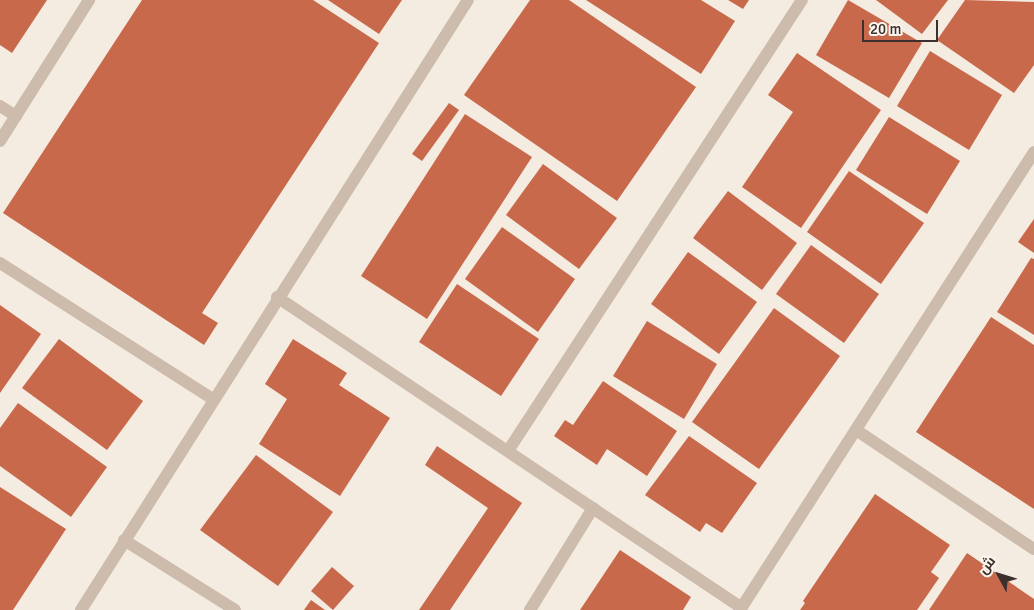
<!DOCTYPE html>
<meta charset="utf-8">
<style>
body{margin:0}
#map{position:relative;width:1034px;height:610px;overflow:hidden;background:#f4ebe1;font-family:Signika,Cairo,sans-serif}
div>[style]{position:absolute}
.building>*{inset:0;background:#c8694b}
.minor>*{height:12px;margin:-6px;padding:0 6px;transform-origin:6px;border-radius:6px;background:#cdbbac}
span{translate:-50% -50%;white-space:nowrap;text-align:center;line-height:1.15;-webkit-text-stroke:5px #fbf5ee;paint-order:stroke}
.north{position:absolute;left:974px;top:550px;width:50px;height:50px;-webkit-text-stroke:4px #fbf5ee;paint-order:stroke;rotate:309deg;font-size:14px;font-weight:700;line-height:20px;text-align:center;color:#3b302b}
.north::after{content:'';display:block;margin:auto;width:18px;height:22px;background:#3b302b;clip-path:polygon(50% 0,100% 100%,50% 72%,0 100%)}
.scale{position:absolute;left:862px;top:20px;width:76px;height:22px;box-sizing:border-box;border:2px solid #3b302b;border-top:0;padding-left:6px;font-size:15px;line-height:18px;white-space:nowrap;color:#3b302b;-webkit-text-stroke:4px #fbf5ee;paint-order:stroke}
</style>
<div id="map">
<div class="building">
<div style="clip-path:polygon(0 0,47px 0,12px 53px,0 45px)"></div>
<div style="clip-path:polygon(142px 0,313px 0,379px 43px,202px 313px,218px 323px,204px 345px,3px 213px)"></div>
<div style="clip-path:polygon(328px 0,402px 0,379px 34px)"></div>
<div style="clip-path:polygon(530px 0,569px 0,696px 87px,617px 201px,464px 95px)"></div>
<div style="clip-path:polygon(586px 0,701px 0,735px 21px,701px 74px)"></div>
<div style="clip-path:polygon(728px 0,749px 0,743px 9px)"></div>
<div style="clip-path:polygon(848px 0,922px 43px,889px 98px,816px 55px)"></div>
<div style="clip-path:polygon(876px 0,948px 0,922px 34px)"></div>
<div style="clip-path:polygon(965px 0,1034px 2px,1034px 65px,1014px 93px,937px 40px)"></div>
<div style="clip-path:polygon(930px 51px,1002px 95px,969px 150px,897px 106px)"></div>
<div style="clip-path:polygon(797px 53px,881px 110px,801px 228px,742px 187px,793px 112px,768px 95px)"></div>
<div style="clip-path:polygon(449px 103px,459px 110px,422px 161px,412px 154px)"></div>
<div style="clip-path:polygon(465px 114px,532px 157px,427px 319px,361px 276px)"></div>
<div style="clip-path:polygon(889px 117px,960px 161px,927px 214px,856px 170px)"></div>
<div style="clip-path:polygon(543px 164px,617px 218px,579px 269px,506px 215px)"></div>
<div style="clip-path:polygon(849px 171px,924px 223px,881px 284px,807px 232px)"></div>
<div style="clip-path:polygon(728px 191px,797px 243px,762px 290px,693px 238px)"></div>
<div style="clip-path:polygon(1034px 219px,1034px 253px,1018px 242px)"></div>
<div style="clip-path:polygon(502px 227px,575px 279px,538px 332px,465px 279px)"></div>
<div style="clip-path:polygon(811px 245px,879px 294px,844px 343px,776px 294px)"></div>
<div style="clip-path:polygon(688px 252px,757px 302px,719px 354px,651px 304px)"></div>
<div style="clip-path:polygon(1031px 258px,1034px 259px,1034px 335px,997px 312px)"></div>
<div style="clip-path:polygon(457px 284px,539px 339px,501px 396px,419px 342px)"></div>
<div style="clip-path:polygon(0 305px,41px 334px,0 393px)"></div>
<div style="clip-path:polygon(774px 308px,840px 356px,759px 469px,692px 422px)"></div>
<div style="clip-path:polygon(991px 317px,1034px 345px,1034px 509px,916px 432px)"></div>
<div style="clip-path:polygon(647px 321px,717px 364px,684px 419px,613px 376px)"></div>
<div style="clip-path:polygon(59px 339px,143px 401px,107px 450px,22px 388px)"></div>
<div style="clip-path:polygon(293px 339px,347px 373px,339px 385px,390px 418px,340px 496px,259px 444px,287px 399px,265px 384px)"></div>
<div style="clip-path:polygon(603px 381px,677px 431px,647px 476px,607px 449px,597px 465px,554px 436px,565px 420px,573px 425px)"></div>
<div style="clip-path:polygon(18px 403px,107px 467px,71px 517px,0 466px,0 428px)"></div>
<div style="clip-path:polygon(689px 436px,757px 483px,722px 533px,706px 523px,700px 532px,645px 495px)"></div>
<div style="clip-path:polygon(437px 446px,522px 503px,450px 610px,419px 610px,488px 508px,425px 465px)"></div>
<div style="clip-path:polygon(256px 455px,333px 512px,278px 586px,200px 530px)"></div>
<div style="clip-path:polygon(0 487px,66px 529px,13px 610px,0 610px)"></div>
<div style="clip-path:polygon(875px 494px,950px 545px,931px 572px,939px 578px,917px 610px,800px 610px,805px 603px,803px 601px)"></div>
<div style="clip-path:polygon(620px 550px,691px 597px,683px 610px,580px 610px)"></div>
<div style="clip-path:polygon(967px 553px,1034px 599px,1034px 610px,929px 610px)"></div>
<div style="clip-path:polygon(332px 567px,354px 586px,333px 610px,311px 591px)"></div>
<div style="clip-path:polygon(311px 600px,325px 610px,304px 610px)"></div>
</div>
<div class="minor">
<div style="left:0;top:106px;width:19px;rotate:32deg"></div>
<div style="left:0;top:141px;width:167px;rotate:-57.7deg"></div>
<div style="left:0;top:263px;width:253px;rotate:32.6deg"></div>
<div style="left:277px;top:297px;width:559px;rotate:33.78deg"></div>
<div style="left:856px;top:430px;width:214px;rotate:33.8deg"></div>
<div style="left:508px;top:451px;width:538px;rotate:-56.9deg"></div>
<div style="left:124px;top:540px;width:131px;rotate:32.2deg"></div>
<div style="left:81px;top:610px;width:722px;rotate:-57.61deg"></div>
<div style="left:530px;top:610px;width:120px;rotate:-58.3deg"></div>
<div style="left:740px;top:610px;width:544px;rotate:-57.3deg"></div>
</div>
<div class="north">ش</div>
<div class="scale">20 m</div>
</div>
